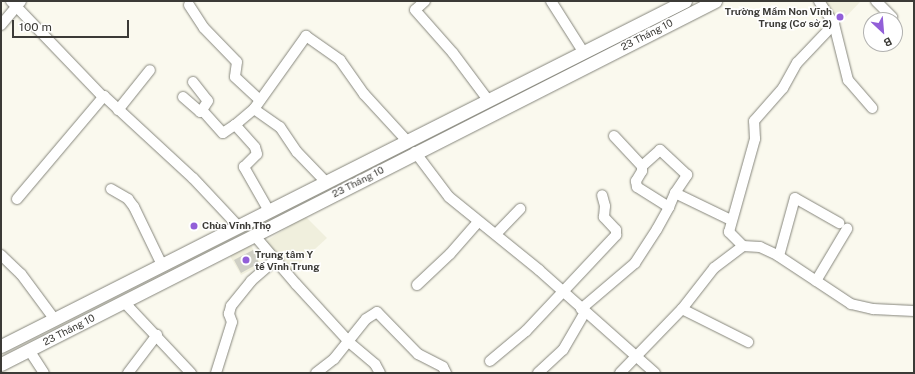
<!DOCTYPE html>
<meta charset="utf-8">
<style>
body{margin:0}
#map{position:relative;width:915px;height:374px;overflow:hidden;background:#faf9ee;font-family:"Public Sans",sans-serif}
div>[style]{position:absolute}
.built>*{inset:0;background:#f0efdd}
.building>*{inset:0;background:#cfcfc5}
.roads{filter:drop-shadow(0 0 1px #86867c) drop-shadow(0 0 1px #86867c)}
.minor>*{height:10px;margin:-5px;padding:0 5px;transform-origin:5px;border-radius:5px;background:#fff}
.major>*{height:13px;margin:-6.5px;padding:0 6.5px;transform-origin:6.5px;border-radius:6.5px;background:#fff}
.dots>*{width:11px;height:11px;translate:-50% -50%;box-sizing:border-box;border:2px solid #fff;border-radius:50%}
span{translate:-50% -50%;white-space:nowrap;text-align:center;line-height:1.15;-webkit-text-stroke:3px #fff;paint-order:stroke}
.poi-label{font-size:10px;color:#3c3b37;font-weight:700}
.right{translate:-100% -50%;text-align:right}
.left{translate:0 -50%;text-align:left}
.street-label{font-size:10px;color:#3c3b37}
.frame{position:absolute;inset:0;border:2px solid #3c3b37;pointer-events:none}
.north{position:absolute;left:863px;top:12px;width:40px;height:40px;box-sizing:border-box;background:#fff;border:1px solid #b1b1af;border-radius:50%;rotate:154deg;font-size:11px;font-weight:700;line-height:16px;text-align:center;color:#3c3b37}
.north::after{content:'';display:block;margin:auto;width:14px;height:18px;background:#925fd8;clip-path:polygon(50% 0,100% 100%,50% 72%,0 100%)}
.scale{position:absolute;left:12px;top:20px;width:117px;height:18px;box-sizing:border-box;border:2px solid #3c3b37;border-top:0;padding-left:5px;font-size:12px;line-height:14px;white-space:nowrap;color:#3c3b37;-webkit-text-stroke:3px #fff;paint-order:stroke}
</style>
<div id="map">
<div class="built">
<div style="clip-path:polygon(820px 1px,861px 1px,838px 25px)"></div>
<div style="clip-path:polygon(305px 216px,327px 238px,291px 271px,265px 242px)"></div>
<div style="clip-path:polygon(251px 245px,261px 265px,241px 275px,230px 256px)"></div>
</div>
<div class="building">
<div style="clip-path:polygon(253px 250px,259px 263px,241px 273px,234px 260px)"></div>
</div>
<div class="roads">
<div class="minor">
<div style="left:11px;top:1px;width:132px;rotate:46.2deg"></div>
<div style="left:425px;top:1px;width:13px;rotate:138deg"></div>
<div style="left:415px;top:10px;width:57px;rotate:48.5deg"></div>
<div style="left:453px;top:53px;width:59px;rotate:53.3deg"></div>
<div style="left:551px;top:1px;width:62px;rotate:57.6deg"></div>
<div style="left:819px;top:1px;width:27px;rotate:57deg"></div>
<div style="left:834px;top:24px;width:58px;rotate:76deg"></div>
<div style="left:848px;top:80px;width:37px;rotate:49deg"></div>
<div style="left:876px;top:1px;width:23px;rotate:45deg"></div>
<div style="left:189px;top:5px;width:27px;rotate:57deg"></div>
<div style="left:204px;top:28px;width:47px;rotate:45.9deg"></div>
<div style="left:237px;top:62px;width:15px;rotate:98deg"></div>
<div style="left:235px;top:77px;width:34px;rotate:43deg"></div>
<div style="left:1px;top:25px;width:31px;rotate:-50deg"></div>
<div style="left:193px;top:82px;width:24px;rotate:52deg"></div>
<div style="left:208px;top:101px;width:11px;rotate:124deg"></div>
<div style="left:183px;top:97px;width:23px;rotate:41deg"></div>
<div style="left:200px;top:112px;width:3px;rotate:-45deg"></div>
<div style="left:202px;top:110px;width:31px;rotate:48deg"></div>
<div style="left:223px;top:133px;width:14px;rotate:-34deg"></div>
<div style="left:254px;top:109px;width:90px;rotate:-54.5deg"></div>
<div style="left:306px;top:36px;width:42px;rotate:35.2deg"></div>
<div style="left:340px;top:60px;width:42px;rotate:54.8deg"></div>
<div style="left:364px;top:94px;width:64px;rotate:47.5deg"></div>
<div style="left:118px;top:110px;width:51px;rotate:-51.3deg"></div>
<div style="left:614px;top:136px;width:41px;rotate:47deg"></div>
<div style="left:415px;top:152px;width:56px;rotate:52.9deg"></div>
<div style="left:449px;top:197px;width:116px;rotate:39deg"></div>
<div style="left:539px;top:270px;width:155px;rotate:41.6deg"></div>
<div style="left:111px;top:189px;width:20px;rotate:30deg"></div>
<div style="left:128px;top:199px;width:10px;rotate:53deg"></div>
<div style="left:134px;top:207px;width:64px;rotate:64.2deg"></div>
<div style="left:675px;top:193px;width:62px;rotate:25.7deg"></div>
<div style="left:17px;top:199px;width:135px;rotate:-49.8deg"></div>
<div style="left:104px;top:96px;width:121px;rotate:42.7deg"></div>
<div style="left:193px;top:178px;width:66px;rotate:46.8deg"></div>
<div style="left:269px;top:211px;width:51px;rotate:-119.6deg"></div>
<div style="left:244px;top:167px;width:18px;rotate:-45deg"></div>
<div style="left:257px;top:154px;width:7px;rotate:-106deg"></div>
<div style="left:255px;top:147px;width:30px;rotate:-132deg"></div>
<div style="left:235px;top:125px;width:25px;rotate:-40deg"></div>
<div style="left:254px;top:109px;width:32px;rotate:35deg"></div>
<div style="left:280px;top:127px;width:30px;rotate:56deg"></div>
<div style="left:297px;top:152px;width:42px;rotate:46deg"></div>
<div style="left:496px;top:234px;width:35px;rotate:-46deg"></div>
<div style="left:255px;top:236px;width:63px;rotate:49.5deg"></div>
<div style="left:296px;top:284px;width:80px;rotate:47.5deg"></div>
<div style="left:350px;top:343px;width:33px;rotate:40deg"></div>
<div style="left:375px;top:364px;width:10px;rotate:61deg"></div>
<div style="left:743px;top:246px;width:20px;rotate:-135deg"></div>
<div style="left:729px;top:232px;width:97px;rotate:-74.4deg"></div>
<div style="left:755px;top:139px;width:18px;rotate:-93deg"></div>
<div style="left:754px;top:121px;width:44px;rotate:-48.7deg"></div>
<div style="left:783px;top:88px;width:29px;rotate:-61deg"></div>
<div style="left:797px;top:63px;width:54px;rotate:-46.5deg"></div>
<div style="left:1px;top:255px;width:28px;rotate:44deg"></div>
<div style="left:21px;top:274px;width:57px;rotate:53.5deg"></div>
<div style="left:779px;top:256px;width:60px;rotate:-74.6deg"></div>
<div style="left:795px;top:198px;width:51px;rotate:29.6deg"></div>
<div style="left:816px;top:281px;width:61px;rotate:-59.2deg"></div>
<div style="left:417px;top:285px;width:45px;rotate:-43.2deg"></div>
<div style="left:450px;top:254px;width:43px;rotate:-48.8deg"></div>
<div style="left:124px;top:302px;width:98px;rotate:46.7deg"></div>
<div style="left:581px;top:309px;width:71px;rotate:-40.4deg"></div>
<div style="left:635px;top:263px;width:40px;rotate:-57.1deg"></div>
<div style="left:657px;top:229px;width:25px;rotate:-61deg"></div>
<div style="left:669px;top:207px;width:15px;rotate:-67deg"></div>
<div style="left:675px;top:193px;width:22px;rotate:-56deg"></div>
<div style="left:687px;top:175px;width:37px;rotate:-137deg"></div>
<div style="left:660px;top:150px;width:24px;rotate:138deg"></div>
<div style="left:642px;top:166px;width:5px;rotate:90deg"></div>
<div style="left:642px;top:171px;width:12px;rotate:121deg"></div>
<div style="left:636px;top:181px;width:6px;rotate:81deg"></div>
<div style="left:637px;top:187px;width:38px;rotate:32deg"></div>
<div style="left:682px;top:309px;width:74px;rotate:26.6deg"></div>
<div style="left:29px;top:350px;width:27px;rotate:57deg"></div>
<div style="left:490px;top:361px;width:47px;rotate:-39.8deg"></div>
<div style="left:526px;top:331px;width:132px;rotate:-46.8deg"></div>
<div style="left:616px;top:235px;width:5px;rotate:-90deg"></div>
<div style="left:616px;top:230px;width:18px;rotate:-133deg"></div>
<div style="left:604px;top:217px;width:11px;rotate:-85deg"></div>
<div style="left:605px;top:206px;width:11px;rotate:-105deg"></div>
<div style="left:128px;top:373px;width:48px;rotate:-52.7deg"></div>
<div style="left:216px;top:373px;width:53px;rotate:-72.6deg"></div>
<div style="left:232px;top:322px;width:9px;rotate:-111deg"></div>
<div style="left:229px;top:314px;width:8px;rotate:-76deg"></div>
<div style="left:231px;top:306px;width:32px;rotate:-51deg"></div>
<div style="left:251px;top:281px;width:32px;rotate:-41deg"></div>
<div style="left:316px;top:373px;width:23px;rotate:-38deg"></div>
<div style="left:334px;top:359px;width:51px;rotate:-51.3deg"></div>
<div style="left:366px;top:319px;width:13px;rotate:-32deg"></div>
<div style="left:377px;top:312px;width:59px;rotate:45.7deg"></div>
<div style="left:418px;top:354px;width:28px;rotate:27deg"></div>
<div style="left:443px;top:367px;width:7px;rotate:63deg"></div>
<div style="left:538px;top:373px;width:34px;rotate:-43deg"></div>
<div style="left:563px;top:350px;width:44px;rotate:-59.9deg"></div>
<div style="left:620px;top:373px;width:89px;rotate:-45.9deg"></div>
<div style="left:682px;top:309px;width:52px;rotate:-52deg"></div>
<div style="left:714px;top:268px;width:36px;rotate:-37deg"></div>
<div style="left:743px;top:246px;width:17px;rotate:3deg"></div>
<div style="left:760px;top:247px;width:19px;rotate:25deg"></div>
<div style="left:777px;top:255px;width:89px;rotate:33.5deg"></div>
<div style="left:851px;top:304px;width:23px;rotate:13deg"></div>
<div style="left:873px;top:309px;width:41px;rotate:2.8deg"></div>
</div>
<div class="major">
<div style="left:1px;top:346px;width:766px;rotate:-26.77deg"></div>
<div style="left:1px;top:364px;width:801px;rotate:-26.95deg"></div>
</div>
</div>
<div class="dots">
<div style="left:840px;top:17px;background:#925fd8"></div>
<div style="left:194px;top:226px;background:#925fd8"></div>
<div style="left:246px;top:260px;background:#925fd8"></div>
</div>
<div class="poi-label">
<span class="right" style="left:832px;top:17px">Trường Mầm Non Vĩnh<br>Trung (Cơ sở 2)</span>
<span class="left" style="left:202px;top:226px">Chùa Vĩnh Thọ</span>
<span class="left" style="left:255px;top:260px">Trung tâm Y<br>tế Vĩnh Trung</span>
</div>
<div class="street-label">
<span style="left:647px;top:35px;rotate:-27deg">23 Tháng 10</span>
<span style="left:358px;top:182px;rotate:-27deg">23 Tháng 10</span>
<span style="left:69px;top:330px;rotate:-27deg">23 Tháng 10</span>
</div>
<div class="frame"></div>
<div class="north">B</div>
<div class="scale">100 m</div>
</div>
